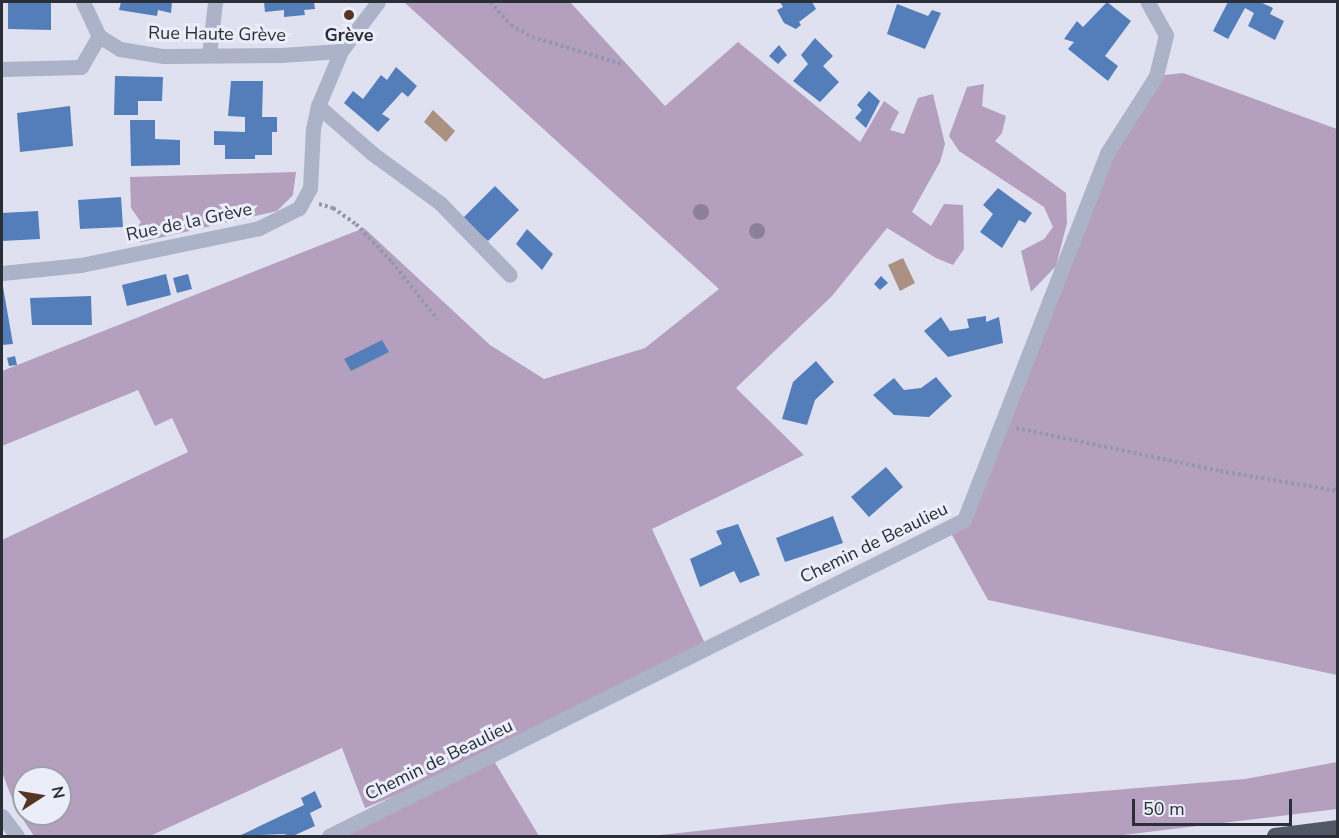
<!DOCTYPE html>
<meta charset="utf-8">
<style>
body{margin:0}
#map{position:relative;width:1339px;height:838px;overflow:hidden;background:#dfe1f0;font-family:"Nunito Sans",sans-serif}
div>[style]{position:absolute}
.green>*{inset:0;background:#b4a0be}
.water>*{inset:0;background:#aa9181}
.building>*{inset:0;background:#547eb9}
.path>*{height:4px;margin-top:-2px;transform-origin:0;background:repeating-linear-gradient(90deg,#9299ae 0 3px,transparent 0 6px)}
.minor>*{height:15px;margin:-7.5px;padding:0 7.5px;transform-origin:7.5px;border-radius:7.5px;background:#acb2c7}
.trunk>*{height:16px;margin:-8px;padding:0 8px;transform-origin:8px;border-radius:8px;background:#505766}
.trees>*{width:16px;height:16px;margin:-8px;border-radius:50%;background:#8c8099}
.dots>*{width:16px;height:16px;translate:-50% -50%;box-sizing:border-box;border:3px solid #ebedf8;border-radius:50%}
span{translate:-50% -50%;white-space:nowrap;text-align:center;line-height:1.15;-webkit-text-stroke:6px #ebedf8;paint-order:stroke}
.street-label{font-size:18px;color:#2a2e36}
.poi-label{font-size:18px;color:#2a2e36;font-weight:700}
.frame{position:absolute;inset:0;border:3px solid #2a2e36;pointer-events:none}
.north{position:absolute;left:12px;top:766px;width:60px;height:60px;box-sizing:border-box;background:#ebedf8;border:2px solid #9ea1aa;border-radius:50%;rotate:78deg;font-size:16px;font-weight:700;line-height:24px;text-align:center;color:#2a2e36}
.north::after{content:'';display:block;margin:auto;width:21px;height:27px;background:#533724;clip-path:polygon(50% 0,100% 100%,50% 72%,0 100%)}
.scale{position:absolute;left:1132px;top:799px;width:160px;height:27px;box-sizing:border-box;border:3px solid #2a2e36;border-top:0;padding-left:8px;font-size:18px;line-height:21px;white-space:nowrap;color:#2a2e36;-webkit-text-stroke:4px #ebedf8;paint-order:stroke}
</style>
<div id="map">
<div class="green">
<div style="clip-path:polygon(evenodd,404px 2px,570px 2px,665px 106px,738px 42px,860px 142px,884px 101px,899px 112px,890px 130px,904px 134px,918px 98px,933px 94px,945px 144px,940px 162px,912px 212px,931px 226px,944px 204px,963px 205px,964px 249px,953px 265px,936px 258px,887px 228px,832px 296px,736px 388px,804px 455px,652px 529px,707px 648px,491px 756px,539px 836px,341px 836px,483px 759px,365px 808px,342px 748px,150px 836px,34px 836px,16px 809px,2px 772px,2px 540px,188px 452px,172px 418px,155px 426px,138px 390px,2px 446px,2px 371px,364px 228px,490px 345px,544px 379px,645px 348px,719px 289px,404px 2px,24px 778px,60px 778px,60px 814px,24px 814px,24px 778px)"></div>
<div style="clip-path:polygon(1183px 73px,1337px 129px,1337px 675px,988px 600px,948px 528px,964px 520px,1107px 153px,1156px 76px)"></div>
<div style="clip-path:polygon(984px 84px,982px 106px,1006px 116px,1002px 133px,995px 141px,1066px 193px,1067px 223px,1056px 266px,1031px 292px,1021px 251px,1044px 239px,1053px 227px,1044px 207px,959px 151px,949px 136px,967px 87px)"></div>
<div style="clip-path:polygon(296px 172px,293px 195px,277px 211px,141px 242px,132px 235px,141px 222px,131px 208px,130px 177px)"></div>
<div style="clip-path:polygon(1337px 762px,1337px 809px,1115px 836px,651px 836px,958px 803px,1245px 779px)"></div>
</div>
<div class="water">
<div style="clip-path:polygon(433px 110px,455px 131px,446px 142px,424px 122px)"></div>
<div style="clip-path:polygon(903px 258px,915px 283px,900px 291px,888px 265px)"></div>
</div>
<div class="building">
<div style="clip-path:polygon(8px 2px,51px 2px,51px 30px,8px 29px)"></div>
<div style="clip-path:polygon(121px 2px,172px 2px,171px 13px,158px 10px,157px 16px,119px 10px)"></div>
<div style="clip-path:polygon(264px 2px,314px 2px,315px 9px,304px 10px,305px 15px,284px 17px,284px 10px,265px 12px)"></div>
<div style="clip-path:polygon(780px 2px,812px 2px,816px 9px,799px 22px,801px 25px,796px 29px,784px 23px,777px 10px,783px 7px)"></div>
<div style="clip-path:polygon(1107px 2px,1131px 21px,1105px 56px,1118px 66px,1108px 81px,1068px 49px,1074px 42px,1064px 39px,1077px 21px,1083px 27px)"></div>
<div style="clip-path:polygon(1228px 2px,1260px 2px,1273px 8px,1270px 14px,1284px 21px,1275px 40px,1248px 26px,1254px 13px,1245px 8px,1228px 39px,1213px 31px)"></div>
<div style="clip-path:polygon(897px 4px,928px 16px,932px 10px,941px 13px,925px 49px,887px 34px)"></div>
<div style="clip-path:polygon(815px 38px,833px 56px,823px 66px,839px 82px,820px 102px,793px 81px,808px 64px,801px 55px)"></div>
<div style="clip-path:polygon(779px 45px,787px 55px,778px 64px,769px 56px)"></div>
<div style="clip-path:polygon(396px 67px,417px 86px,408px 97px,402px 92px,382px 114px,390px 119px,378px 132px,344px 103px,353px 91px,363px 99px,381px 75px,387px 80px)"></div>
<div style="clip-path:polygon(115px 76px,163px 77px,162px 101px,138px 101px,138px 115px,114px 115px)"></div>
<div style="clip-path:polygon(231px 81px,263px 81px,262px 117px,277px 117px,277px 132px,272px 132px,272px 155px,255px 155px,255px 159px,225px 159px,225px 145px,214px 145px,214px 131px,245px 132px,245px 117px,228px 116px)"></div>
<div style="clip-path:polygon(869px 91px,880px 101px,866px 128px,855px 118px,862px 110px,857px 105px)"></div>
<div style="clip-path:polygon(70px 106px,73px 146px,20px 152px,17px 113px)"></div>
<div style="clip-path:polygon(130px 120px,155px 120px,155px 139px,180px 140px,180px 165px,131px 166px)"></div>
<div style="clip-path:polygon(495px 186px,519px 210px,488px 241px,462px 219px)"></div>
<div style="clip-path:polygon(998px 188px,1032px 213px,1025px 223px,1019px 220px,1002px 248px,980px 232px,993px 214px,983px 205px)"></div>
<div style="clip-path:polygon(121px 197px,123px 227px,80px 229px,78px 200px)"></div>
<div style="clip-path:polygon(38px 211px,40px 239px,2px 241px,2px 213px)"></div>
<div style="clip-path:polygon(527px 229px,553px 254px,542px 270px,516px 244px)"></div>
<div style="clip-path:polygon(166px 274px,171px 295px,127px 306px,122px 285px)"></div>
<div style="clip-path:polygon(188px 274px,192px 289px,177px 293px,173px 278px)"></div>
<div style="clip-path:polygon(881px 276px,888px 283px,880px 290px,874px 284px)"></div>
<div style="clip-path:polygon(3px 287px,13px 344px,2px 345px,2px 287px)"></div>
<div style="clip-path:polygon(91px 296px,92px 325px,32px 325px,30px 298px)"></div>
<div style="clip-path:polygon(986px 316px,986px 322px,999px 317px,1003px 343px,948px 357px,924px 331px,941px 317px,950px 331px,969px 328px,967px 319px)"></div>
<div style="clip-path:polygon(382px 340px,389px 352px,351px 371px,344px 359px)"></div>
<div style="clip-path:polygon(15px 356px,17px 365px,9px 366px,7px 358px)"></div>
<div style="clip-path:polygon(816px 361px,834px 382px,815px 400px,807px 425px,782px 419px,793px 382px)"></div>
<div style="clip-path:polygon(936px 377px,952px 396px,929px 417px,894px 415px,873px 395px,894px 378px,904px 390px,921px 388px)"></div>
<div style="clip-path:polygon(886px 467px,903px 487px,869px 517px,851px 497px)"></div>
<div style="clip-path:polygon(833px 516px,843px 543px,785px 562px,776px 538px)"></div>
<div style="clip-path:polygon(738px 524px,760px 575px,740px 583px,734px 571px,700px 587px,690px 559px,722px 544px,716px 531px)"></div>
<div style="clip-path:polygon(315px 791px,322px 807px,310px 813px,315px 826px,293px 836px,283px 834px,239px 836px,304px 805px,301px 798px)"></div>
</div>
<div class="path">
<div style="left:490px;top:2px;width:31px;rotate:48deg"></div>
<div style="left:511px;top:25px;width:24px;rotate:30deg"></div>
<div style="left:532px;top:37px;width:94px;rotate:16.7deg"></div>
<div style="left:319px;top:204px;width:15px;rotate:16deg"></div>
<div style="left:333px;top:208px;width:28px;rotate:35deg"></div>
<div style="left:356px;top:224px;width:52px;rotate:46.5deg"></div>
<div style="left:392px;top:262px;width:73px;rotate:51.7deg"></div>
<div style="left:1016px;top:428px;width:208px;rotate:11.9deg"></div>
<div style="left:1220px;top:471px;width:120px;rotate:9.6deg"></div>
</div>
<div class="minor">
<div style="left:83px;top:2px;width:38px;rotate:65deg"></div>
<div style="left:99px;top:36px;width:25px;rotate:32deg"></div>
<div style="left:120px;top:49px;width:44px;rotate:9.2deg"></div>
<div style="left:163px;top:56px;width:118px;rotate:-0.5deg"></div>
<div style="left:281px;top:55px;width:60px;rotate:-3.8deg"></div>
<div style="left:209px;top:55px;width:53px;rotate:-83.5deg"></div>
<div style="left:2px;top:69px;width:79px;rotate:-1.5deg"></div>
<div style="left:81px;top:67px;width:36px;rotate:-60deg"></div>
<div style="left:318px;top:106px;width:73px;rotate:41.1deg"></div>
<div style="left:373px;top:154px;width:83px;rotate:36.2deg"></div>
<div style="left:440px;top:203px;width:100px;rotate:45.8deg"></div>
<div style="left:2px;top:273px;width:79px;rotate:-5.8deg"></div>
<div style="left:81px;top:265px;width:182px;rotate:-11.7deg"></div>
<div style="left:259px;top:228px;width:45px;rotate:-26.6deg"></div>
<div style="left:299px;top:208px;width:23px;rotate:-61deg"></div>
<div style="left:310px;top:188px;width:59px;rotate:-87.1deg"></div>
<div style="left:313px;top:129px;width:24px;rotate:-78deg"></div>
<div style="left:318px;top:106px;width:60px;rotate:-67.3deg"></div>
<div style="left:341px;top:51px;width:61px;rotate:-52.9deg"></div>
<div style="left:2px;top:816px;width:25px;rotate:53deg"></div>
<div style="left:329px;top:836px;width:709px;rotate:-26.46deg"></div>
<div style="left:964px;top:520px;width:394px;rotate:-68.7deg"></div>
<div style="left:1107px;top:153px;width:91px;rotate:-57.5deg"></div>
<div style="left:1156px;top:76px;width:42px;rotate:-76.3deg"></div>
<div style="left:1166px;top:35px;width:38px;rotate:-119deg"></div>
</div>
<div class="trunk">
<div style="left:1275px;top:836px;width:64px;rotate:-7.2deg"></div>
</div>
<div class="trees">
<div style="left:701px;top:212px"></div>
<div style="left:757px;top:231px"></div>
</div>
<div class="dots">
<div style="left:349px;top:15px;background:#533724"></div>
</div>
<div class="street-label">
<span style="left:217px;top:34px;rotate:1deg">Rue Haute Grève</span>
<span style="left:189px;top:222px;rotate:-12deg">Rue de la Grève</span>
<span style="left:874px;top:543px;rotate:-26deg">Chemin de Beaulieu</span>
<span style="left:439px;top:760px;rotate:-26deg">Chemin de Beaulieu</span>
</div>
<div class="poi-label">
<span style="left:349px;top:35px">Grève</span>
</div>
<div class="frame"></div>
<div class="north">N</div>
<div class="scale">50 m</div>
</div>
